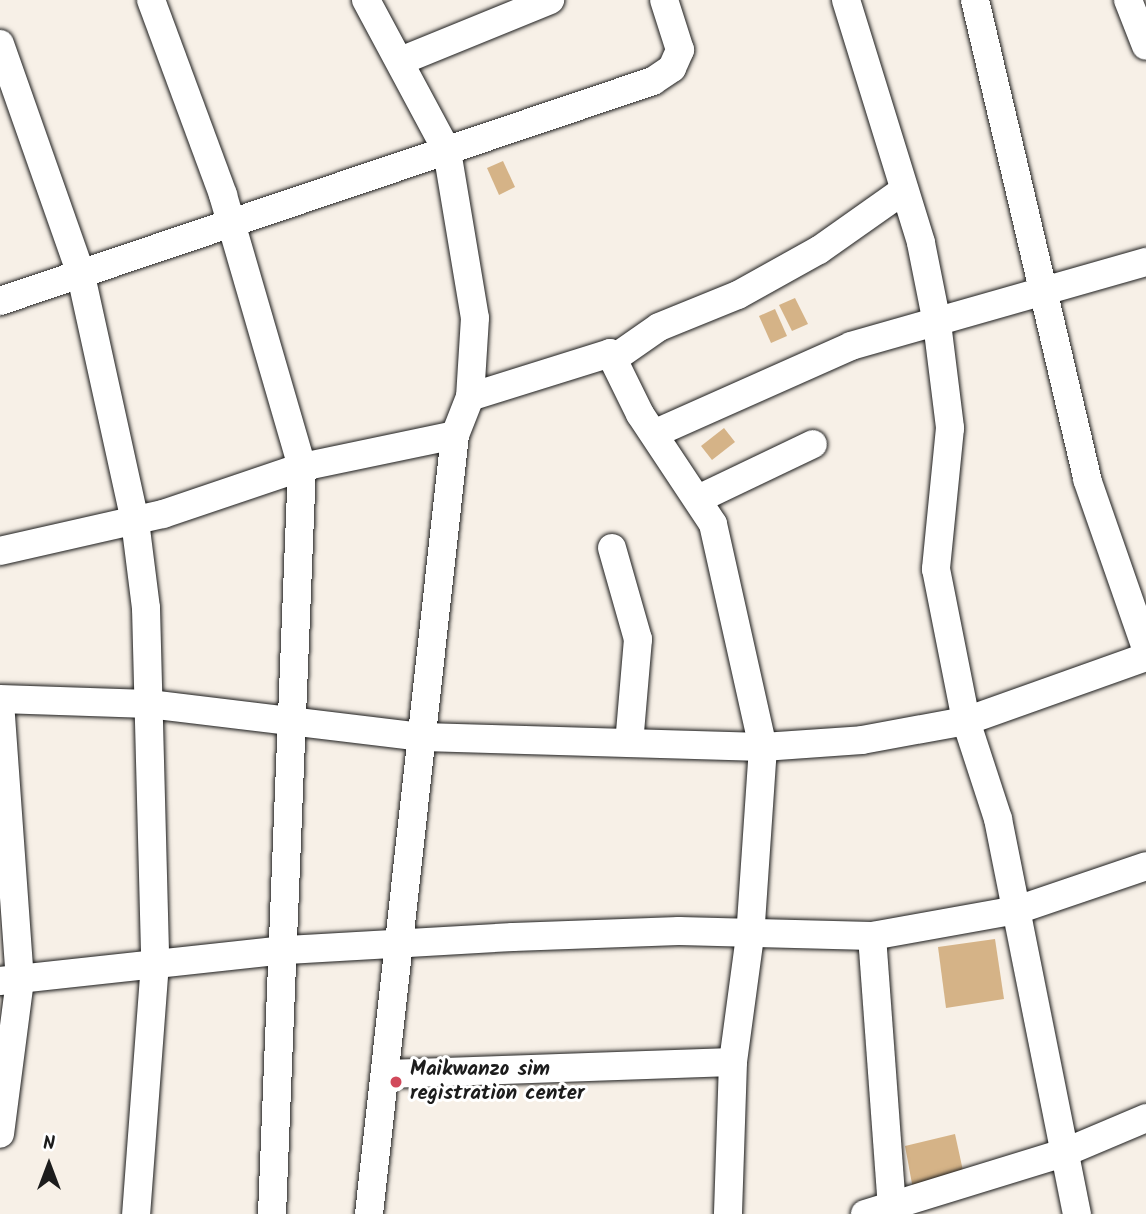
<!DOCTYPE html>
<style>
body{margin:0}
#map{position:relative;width:1146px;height:1214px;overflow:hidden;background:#f7f0e7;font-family:Kalam,sans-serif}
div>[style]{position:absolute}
.building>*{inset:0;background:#d5b387}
.roads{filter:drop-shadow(0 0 2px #1c1c1c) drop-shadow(0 0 2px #1c1c1c)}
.street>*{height:28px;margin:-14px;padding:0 14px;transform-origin:14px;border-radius:14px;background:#fff}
.dots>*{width:19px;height:19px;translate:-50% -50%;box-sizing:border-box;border:4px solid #fff;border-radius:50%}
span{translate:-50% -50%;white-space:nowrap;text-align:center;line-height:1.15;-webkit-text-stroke:6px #fff;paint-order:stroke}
.poi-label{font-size:21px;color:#1c1c1c;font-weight:700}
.left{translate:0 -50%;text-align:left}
.north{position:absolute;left:14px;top:1130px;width:70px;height:70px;-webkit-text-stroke:5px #fff;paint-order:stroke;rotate:0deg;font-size:19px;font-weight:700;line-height:28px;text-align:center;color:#1c1c1c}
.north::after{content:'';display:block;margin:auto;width:24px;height:32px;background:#1c1c1c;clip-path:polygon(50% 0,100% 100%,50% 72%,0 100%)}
</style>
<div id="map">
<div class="building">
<div style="clip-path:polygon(503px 161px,515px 187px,499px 195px,487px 168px)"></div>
<div style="clip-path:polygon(795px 298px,808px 324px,792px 331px,779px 305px)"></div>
<div style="clip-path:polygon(775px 309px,787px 336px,771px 343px,759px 316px)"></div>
<div style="clip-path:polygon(724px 428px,735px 442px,712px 460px,701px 446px)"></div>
<div style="clip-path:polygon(995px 939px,1004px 999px,946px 1008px,938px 947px)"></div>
<div style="clip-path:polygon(955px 1134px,965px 1180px,913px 1189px,905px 1146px)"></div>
</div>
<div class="roads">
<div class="street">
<div style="left:151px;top:0;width:208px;rotate:69.7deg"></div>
<div style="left:223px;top:195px;width:283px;rotate:73.8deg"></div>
<div style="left:302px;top:467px;width:748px;rotate:92.3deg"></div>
<div style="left:366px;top:0;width:171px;rotate:61.8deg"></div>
<div style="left:447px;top:151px;width:169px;rotate:80.5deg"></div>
<div style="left:475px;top:318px;width:79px;rotate:93.6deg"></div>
<div style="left:470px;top:397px;width:41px;rotate:111.5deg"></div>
<div style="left:455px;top:435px;width:784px;rotate:96.3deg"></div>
<div style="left:846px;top:0;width:254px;rotate:72.8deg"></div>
<div style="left:921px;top:243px;width:82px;rotate:78.7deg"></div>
<div style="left:937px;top:323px;width:106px;rotate:82.9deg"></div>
<div style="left:950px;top:428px;width:142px;rotate:95.7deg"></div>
<div style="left:936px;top:569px;width:155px;rotate:78.8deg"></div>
<div style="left:966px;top:721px;width:103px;rotate:71.9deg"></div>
<div style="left:998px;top:819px;width:403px;rotate:78.7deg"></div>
<div style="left:975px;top:0;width:492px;rotate:76.8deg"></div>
<div style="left:1087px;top:479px;width:179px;rotate:70.8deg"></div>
<div style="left:1128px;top:0;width:49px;rotate:68.6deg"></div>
<div style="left:0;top:44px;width:241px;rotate:70.6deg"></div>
<div style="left:80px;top:271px;width:256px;rotate:77.6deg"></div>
<div style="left:135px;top:521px;width:88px;rotate:82.8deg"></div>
<div style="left:146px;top:608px;width:355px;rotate:88.5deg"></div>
<div style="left:155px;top:963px;width:252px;rotate:94.3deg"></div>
<div style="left:403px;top:60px;width:159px;rotate:-22.2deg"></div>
<div style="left:0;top:301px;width:689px;rotate:-18.62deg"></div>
<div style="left:653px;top:81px;width:23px;rotate:-34deg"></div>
<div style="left:672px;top:68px;width:20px;rotate:-66deg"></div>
<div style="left:680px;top:50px;width:52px;rotate:-107.7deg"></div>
<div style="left:616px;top:357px;width:52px;rotate:-34.9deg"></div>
<div style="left:659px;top:327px;width:85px;rotate:-22.1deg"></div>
<div style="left:738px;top:295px;width:93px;rotate:-29.1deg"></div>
<div style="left:819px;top:250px;width:104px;rotate:-35.2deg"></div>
<div style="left:470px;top:397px;width:147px;rotate:-17.4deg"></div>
<div style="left:610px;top:353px;width:68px;rotate:63.8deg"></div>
<div style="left:640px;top:414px;width:132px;rotate:56.4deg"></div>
<div style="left:713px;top:524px;width:229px;rotate:77.4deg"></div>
<div style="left:763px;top:747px;width:189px;rotate:93.9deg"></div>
<div style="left:750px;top:936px;width:127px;rotate:97.7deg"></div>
<div style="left:733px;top:1062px;width:152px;rotate:91.9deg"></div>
<div style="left:658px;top:432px;width:211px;rotate:-24deg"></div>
<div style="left:851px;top:346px;width:307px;rotate:-15.9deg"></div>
<div style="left:700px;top:498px;width:125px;rotate:-25.5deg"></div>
<div style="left:612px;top:548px;width:95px;rotate:74.1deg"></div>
<div style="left:638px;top:639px;width:104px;rotate:94.9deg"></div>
<div style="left:0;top:551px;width:167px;rotate:-12.8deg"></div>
<div style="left:163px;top:514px;width:147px;rotate:-18.7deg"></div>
<div style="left:302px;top:467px;width:156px;rotate:-11.8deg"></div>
<div style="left:0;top:699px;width:149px;rotate:1.9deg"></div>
<div style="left:149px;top:704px;width:276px;rotate:6.9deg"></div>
<div style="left:423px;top:737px;width:340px;rotate:1.7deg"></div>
<div style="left:763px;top:747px;width:99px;rotate:-4deg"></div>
<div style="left:862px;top:740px;width:106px;rotate:-10.4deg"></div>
<div style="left:966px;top:721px;width:191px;rotate:-19.6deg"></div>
<div style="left:0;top:702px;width:279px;rotate:85.9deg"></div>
<div style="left:20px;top:980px;width:155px;rotate:97.4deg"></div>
<div style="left:872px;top:936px;width:274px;rotate:85.8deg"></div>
<div style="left:0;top:981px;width:289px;rotate:-6.2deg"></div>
<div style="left:287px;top:950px;width:226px;rotate:-3.3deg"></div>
<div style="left:513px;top:937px;width:166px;rotate:-2.1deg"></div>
<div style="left:679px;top:931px;width:193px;rotate:1.5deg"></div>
<div style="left:872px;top:936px;width:147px;rotate:-10.2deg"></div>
<div style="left:1017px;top:910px;width:136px;rotate:-18.8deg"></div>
<div style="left:387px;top:1074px;width:346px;rotate:-2deg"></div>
<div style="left:865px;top:1214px;width:210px;rotate:-17.1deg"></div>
<div style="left:1066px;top:1152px;width:87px;rotate:-23deg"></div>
</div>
</div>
<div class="dots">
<div style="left:396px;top:1082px;background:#d1495b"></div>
</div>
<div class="poi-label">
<span class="left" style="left:410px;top:1082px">Maikwanzo sim<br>registration center</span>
</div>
<div class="north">N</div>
</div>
